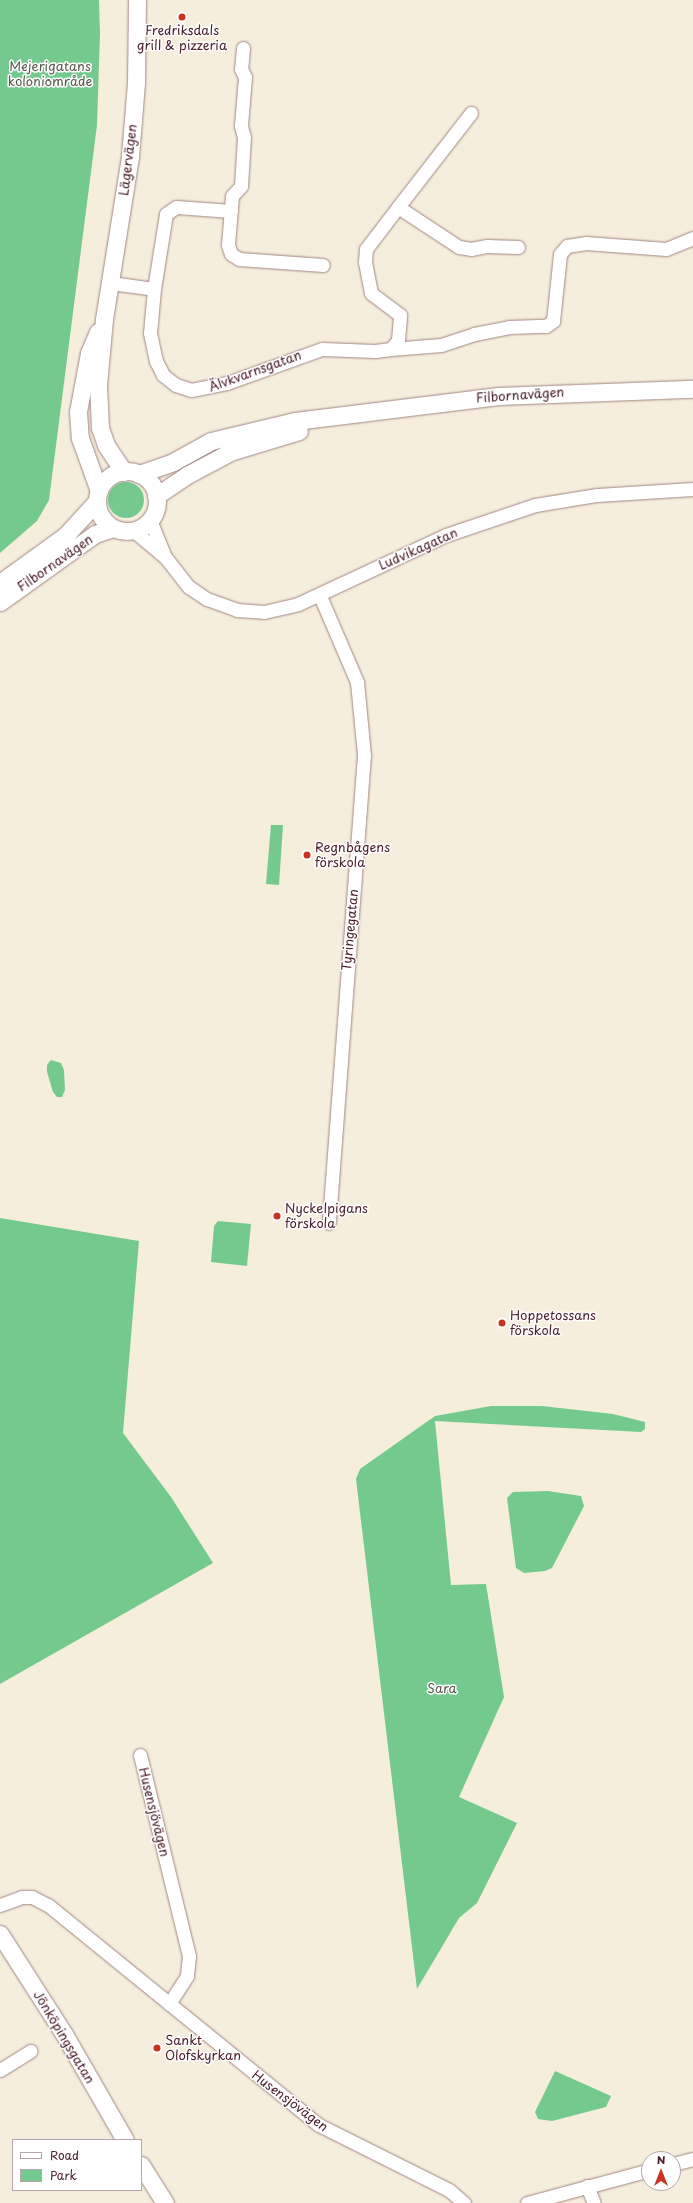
<!DOCTYPE html>
<meta charset="utf-8">
<style>
body{margin:0}
#map{position:relative;width:693px;height:2203px;overflow:hidden;background:#f6eedc;font-family:"Playpen Sans",sans-serif}
div>[style]{position:absolute}
.green>*{inset:0;background:#74ca8e}
.round{border-radius:50%}
.roads{filter:drop-shadow(0 0 1px #a08684) drop-shadow(0 0 1px #a08684)}
.minor>*{height:13px;margin:-6.5px;padding:0 6.5px;transform-origin:6.5px;border-radius:6.5px;background:#fff}
.tertiary>*{height:17px;margin:-8.5px;padding:0 8.5px;transform-origin:8.5px;border-radius:8.5px;background:#fff}
.tertiary>.ring{margin:-8.5px;padding:0;box-sizing:content-box;background:none;border:17px solid #fff;border-radius:50%}
.dots>*{width:11px;height:11px;translate:-50% -50%;box-sizing:border-box;border:2px solid #fff;border-radius:50%}
span{translate:-50% -50%;white-space:nowrap;text-align:center;line-height:1.15;-webkit-text-stroke:3px #fff;paint-order:stroke}
.poi-label{font-size:13px;color:#4a1f2b}
.left{translate:0 -50%;text-align:left}
.park-label{font-size:13px;color:#595b4e}
.street-label{font-size:13px;color:#4a1f2b}
.legend{position:absolute;left:12px;top:2139px;width:130px;height:52px;box-sizing:border-box;background:#fff;border:1px solid #b7a5aa;margin:0;padding:5px 7px;list-style:none;font-size:12px;color:#4a1f2b}
.legend li{display:flex;align-items:center;gap:8px;height:20px}
.legend b{width:20px;border:1px solid #b7a5aa}
.north{position:absolute;left:641px;top:2151px;width:40px;height:40px;box-sizing:border-box;background:#fff;border:1px solid #b7a5aa;border-radius:50%;rotate:0deg;font-size:11px;font-weight:700;line-height:16px;text-align:center;color:#4a1f2b}
.north::after{content:'';display:block;margin:auto;width:14px;height:18px;background:#c8321e;clip-path:polygon(50% 0,100% 100%,50% 72%,0 100%)}
</style>
<div id="map">
<div class="green">
<div style="clip-path:polygon(0 0,99px 0,100px 34px,97px 125px,49px 500px,37px 521px,0 553px)"></div>
<div class="round" style="left:108px;top:482px;width:36px;height:36px"></div>
<div style="clip-path:polygon(271px 825px,283px 825px,279px 885px,266px 884px)"></div>
<div style="clip-path:polygon(51px 1060px,61px 1063px,64px 1070px,65px 1090px,62px 1097px,57px 1097px,53px 1092px,47px 1072px,47px 1065px)"></div>
<div style="clip-path:polygon(0 1218px,139px 1241px,123px 1433px,171px 1497px,213px 1563px,0 1684px)"></div>
<div style="clip-path:polygon(218px 1221px,251px 1224px,247px 1266px,211px 1262px,214px 1226px)"></div>
<div style="clip-path:polygon(491px 1406px,542px 1406px,613px 1414px,645px 1422px,645px 1429px,641px 1432px,435px 1421px,451px 1585px,486px 1584px,504px 1697px,459px 1797px,517px 1823px,477px 1903px,459px 1918px,417px 1989px,356px 1479px,360px 1469px,435px 1416px)"></div>
<div style="clip-path:polygon(548px 1491px,581px 1496px,584px 1506px,552px 1568px,545px 1571px,524px 1573px,516px 1568px,507px 1498px,513px 1492px)"></div>
<div style="clip-path:polygon(555px 2071px,611px 2096px,606px 2107px,552px 2121px,538px 2119px,535px 2112px)"></div>
</div>
<div class="roads">
<div class="minor">
<div style="left:243px;top:48px;width:21px;rotate:95deg"></div>
<div style="left:241px;top:69px;width:9px;rotate:63deg"></div>
<div style="left:245px;top:77px;width:49px;rotate:94.7deg"></div>
<div style="left:241px;top:126px;width:11px;rotate:75deg"></div>
<div style="left:244px;top:137px;width:49px;rotate:93.5deg"></div>
<div style="left:241px;top:186px;width:13px;rotate:132deg"></div>
<div style="left:232px;top:196px;width:49px;rotate:94.7deg"></div>
<div style="left:228px;top:245px;width:9px;rotate:72deg"></div>
<div style="left:231px;top:254px;width:9px;rotate:32deg"></div>
<div style="left:239px;top:259px;width:84px;rotate:4.1deg"></div>
<div style="left:398px;top:207px;width:119px;rotate:-52.2deg"></div>
<div style="left:231px;top:211px;width:55px;rotate:-175.8deg"></div>
<div style="left:176px;top:207px;width:12px;rotate:145deg"></div>
<div style="left:166px;top:214px;width:76px;rotate:99.1deg"></div>
<div style="left:154px;top:289px;width:44px;rotate:95.2deg"></div>
<div style="left:150px;top:333px;width:29px;rotate:78deg"></div>
<div style="left:156px;top:361px;width:16px;rotate:63deg"></div>
<div style="left:163px;top:375px;width:16px;rotate:38deg"></div>
<div style="left:176px;top:385px;width:16px;rotate:18deg"></div>
<div style="left:191px;top:390px;width:37px;rotate:-11deg"></div>
<div style="left:227px;top:383px;width:101px;rotate:-19.7deg"></div>
<div style="left:322px;top:349px;width:53px;rotate:2.2deg"></div>
<div style="left:375px;top:351px;width:16px;rotate:-7deg"></div>
<div style="left:391px;top:349px;width:11px;rotate:-52deg"></div>
<div style="left:398px;top:340px;width:25px;rotate:-85deg"></div>
<div style="left:400px;top:315px;width:36px;rotate:-143deg"></div>
<div style="left:371px;top:293px;width:32px;rotate:-101deg"></div>
<div style="left:365px;top:262px;width:13px;rotate:-86deg"></div>
<div style="left:366px;top:249px;width:53px;rotate:-52.7deg"></div>
<div style="left:398px;top:207px;width:73px;rotate:33.3deg"></div>
<div style="left:459px;top:247px;width:12px;rotate:9deg"></div>
<div style="left:471px;top:249px;width:16px;rotate:-11deg"></div>
<div style="left:487px;top:246px;width:31px;rotate:2deg"></div>
<div style="left:111px;top:283px;width:43px;rotate:7.9deg"></div>
<div style="left:391px;top:349px;width:50px;rotate:-4.6deg"></div>
<div style="left:441px;top:345px;width:35px;rotate:-18deg"></div>
<div style="left:474px;top:334px;width:36px;rotate:-11deg"></div>
<div style="left:509px;top:327px;width:37px;rotate:-2deg"></div>
<div style="left:546px;top:326px;width:9px;rotate:-36deg"></div>
<div style="left:553px;top:321px;width:67px;rotate:-84deg"></div>
<div style="left:560px;top:254px;width:11px;rotate:-49deg"></div>
<div style="left:567px;top:246px;width:19px;rotate:-9deg"></div>
<div style="left:586px;top:243px;width:80px;rotate:4.3deg"></div>
<div style="left:666px;top:249px;width:29px;rotate:-22deg"></div>
<div style="left:150px;top:520px;width:38px;rotate:68deg"></div>
<div style="left:134px;top:531px;width:42px;rotate:40.2deg"></div>
<div style="left:166px;top:558px;width:37px;rotate:52deg"></div>
<div style="left:189px;top:587px;width:22px;rotate:34deg"></div>
<div style="left:207px;top:599px;width:32px;rotate:20deg"></div>
<div style="left:237px;top:610px;width:27px;rotate:4deg"></div>
<div style="left:264px;top:612px;width:35px;rotate:-13deg"></div>
<div style="left:298px;top:604px;width:163px;rotate:-25deg"></div>
<div style="left:446px;top:535px;width:94px;rotate:-18.6deg"></div>
<div style="left:535px;top:505px;width:63px;rotate:-9.2deg"></div>
<div style="left:597px;top:495px;width:96px;rotate:-3.6deg"></div>
<div style="left:320px;top:596px;width:94px;rotate:66.7deg"></div>
<div style="left:357px;top:682px;width:73px;rotate:84.5deg"></div>
<div style="left:364px;top:755px;width:469px;rotate:94.3deg"></div>
<div style="left:140px;top:1755px;width:207px;rotate:76.3deg"></div>
<div style="left:189px;top:1956px;width:20px;rotate:96deg"></div>
<div style="left:187px;top:1976px;width:33px;rotate:123deg"></div>
<div style="left:0;top:1905px;width:23px;rotate:-20deg"></div>
<div style="left:22px;top:1897px;width:10px"></div>
<div style="left:32px;top:1897px;width:18px;rotate:27deg"></div>
<div style="left:48px;top:1905px;width:349px;rotate:39.1deg"></div>
<div style="left:319px;top:2125px;width:145px;rotate:26.6deg"></div>
<div style="left:449px;top:2190px;width:20px;rotate:41deg"></div>
<div style="left:0;top:2070px;width:36px;rotate:-32deg"></div>
<div style="left:673px;top:2164px;width:21px;rotate:-14deg"></div>
<div style="left:587px;top:2186px;width:18px;rotate:68deg"></div>
<div style="left:527px;top:2203px;width:126px;rotate:-15.1deg"></div>
</div>
<div class="tertiary">
<div style="left:98px;top:332px;width:23px;rotate:113deg"></div>
<div style="left:89px;top:353px;width:60px;rotate:100.6deg"></div>
<div style="left:78px;top:412px;width:26px;rotate:86deg"></div>
<div style="left:80px;top:438px;width:56px;rotate:70.3deg"></div>
<div class="ring" style="left:97px;top:471px;width:43px;height:43px"></div>
<div style="left:124px;top:472px;width:32px;rotate:-124deg"></div>
<div style="left:106px;top:445px;width:18px;rotate:-109deg"></div>
<div style="left:100px;top:428px;width:43px;rotate:-92.7deg"></div>
<div style="left:98px;top:385px;width:66px;rotate:-84.8deg"></div>
<div style="left:104px;top:319px;width:165px;rotate:-80.9deg"></div>
<div style="left:130px;top:156px;width:73px;rotate:-85.3deg"></div>
<div style="left:136px;top:83px;width:83px;rotate:-89.3deg"></div>
<div style="left:139px;top:474px;width:36px;rotate:-19deg"></div>
<div style="left:173px;top:462px;width:43px;rotate:-28.9deg"></div>
<div style="left:211px;top:441px;width:86px;rotate:-13.4deg"></div>
<div style="left:295px;top:421px;width:205px;rotate:-7deg"></div>
<div style="left:498px;top:396px;width:195px;rotate:-2.1deg"></div>
<div style="left:156px;top:496px;width:37px;rotate:-34deg"></div>
<div style="left:187px;top:475px;width:49px;rotate:-28.1deg"></div>
<div style="left:230px;top:452px;width:72px;rotate:-16.9deg"></div>
<div style="left:0;top:583px;width:82px;rotate:-36deg"></div>
<div style="left:66px;top:535px;width:46px;rotate:-47.6deg"></div>
<div style="left:0;top:602px;width:117px;rotate:-35.6deg"></div>
<div style="left:95px;top:534px;width:18px;rotate:-19deg"></div>
<div style="left:0;top:1934px;width:119px;rotate:57.4deg"></div>
<div style="left:64px;top:2034px;width:122px;rotate:60.1deg"></div>
<div style="left:141px;top:2165px;width:45px;rotate:57.7deg"></div>
</div>
</div>
<div class="dots">
<div style="left:182px;top:17px;background:#c8321e"></div>
<div style="left:307px;top:855px;background:#c8321e"></div>
<div style="left:277px;top:1216px;background:#c8321e"></div>
<div style="left:502px;top:1323px;background:#c8321e"></div>
<div style="left:157px;top:2048px;background:#c8321e"></div>
</div>
<div class="poi-label">
<span style="left:182px;top:38px">Fredriksdals<br>grill &amp; pizzeria</span>
<span class="left" style="left:315px;top:855px">Regnbågens<br>förskola</span>
<span class="left" style="left:285px;top:1216px">Nyckelpigans<br>förskola</span>
<span class="left" style="left:510px;top:1323px">Hoppetossans<br>förskola</span>
<span class="left" style="left:165px;top:2048px">Sankt<br>Olofskyrkan</span>
</div>
<div class="park-label">
<span style="left:50px;top:74px">Mejerigatans<br>koloniområde</span>
<span style="left:442px;top:1688px">Sara</span>
</div>
<div class="street-label">
<span style="left:128px;top:160px;rotate:-83deg">Lägervägen</span>
<span style="left:255px;top:371px;rotate:-20deg">Älvkvarnsgatan</span>
<span style="left:520px;top:395px;rotate:-4deg">Filbornavägen</span>
<span style="left:418px;top:549px;rotate:-24deg">Ludvikagatan</span>
<span style="left:55px;top:563px;rotate:-35deg">Filbornavägen</span>
<span style="left:350px;top:930px;rotate:-85deg">Tyringegatan</span>
<span style="left:154px;top:1812px;rotate:76deg">Husensjövägen</span>
<span style="left:64px;top:2037px;rotate:59deg">Jönköpingsgatan</span>
<span style="left:290px;top:2101px;rotate:37deg">Husensjövägen</span>
</div>
<ul class="legend">
<li><b style="height:5px;background:#fff"></b>Road</li>
<li><b style="height:11px;background:#74ca8e"></b>Park</li>
</ul>
<div class="north">N</div>
</div>
